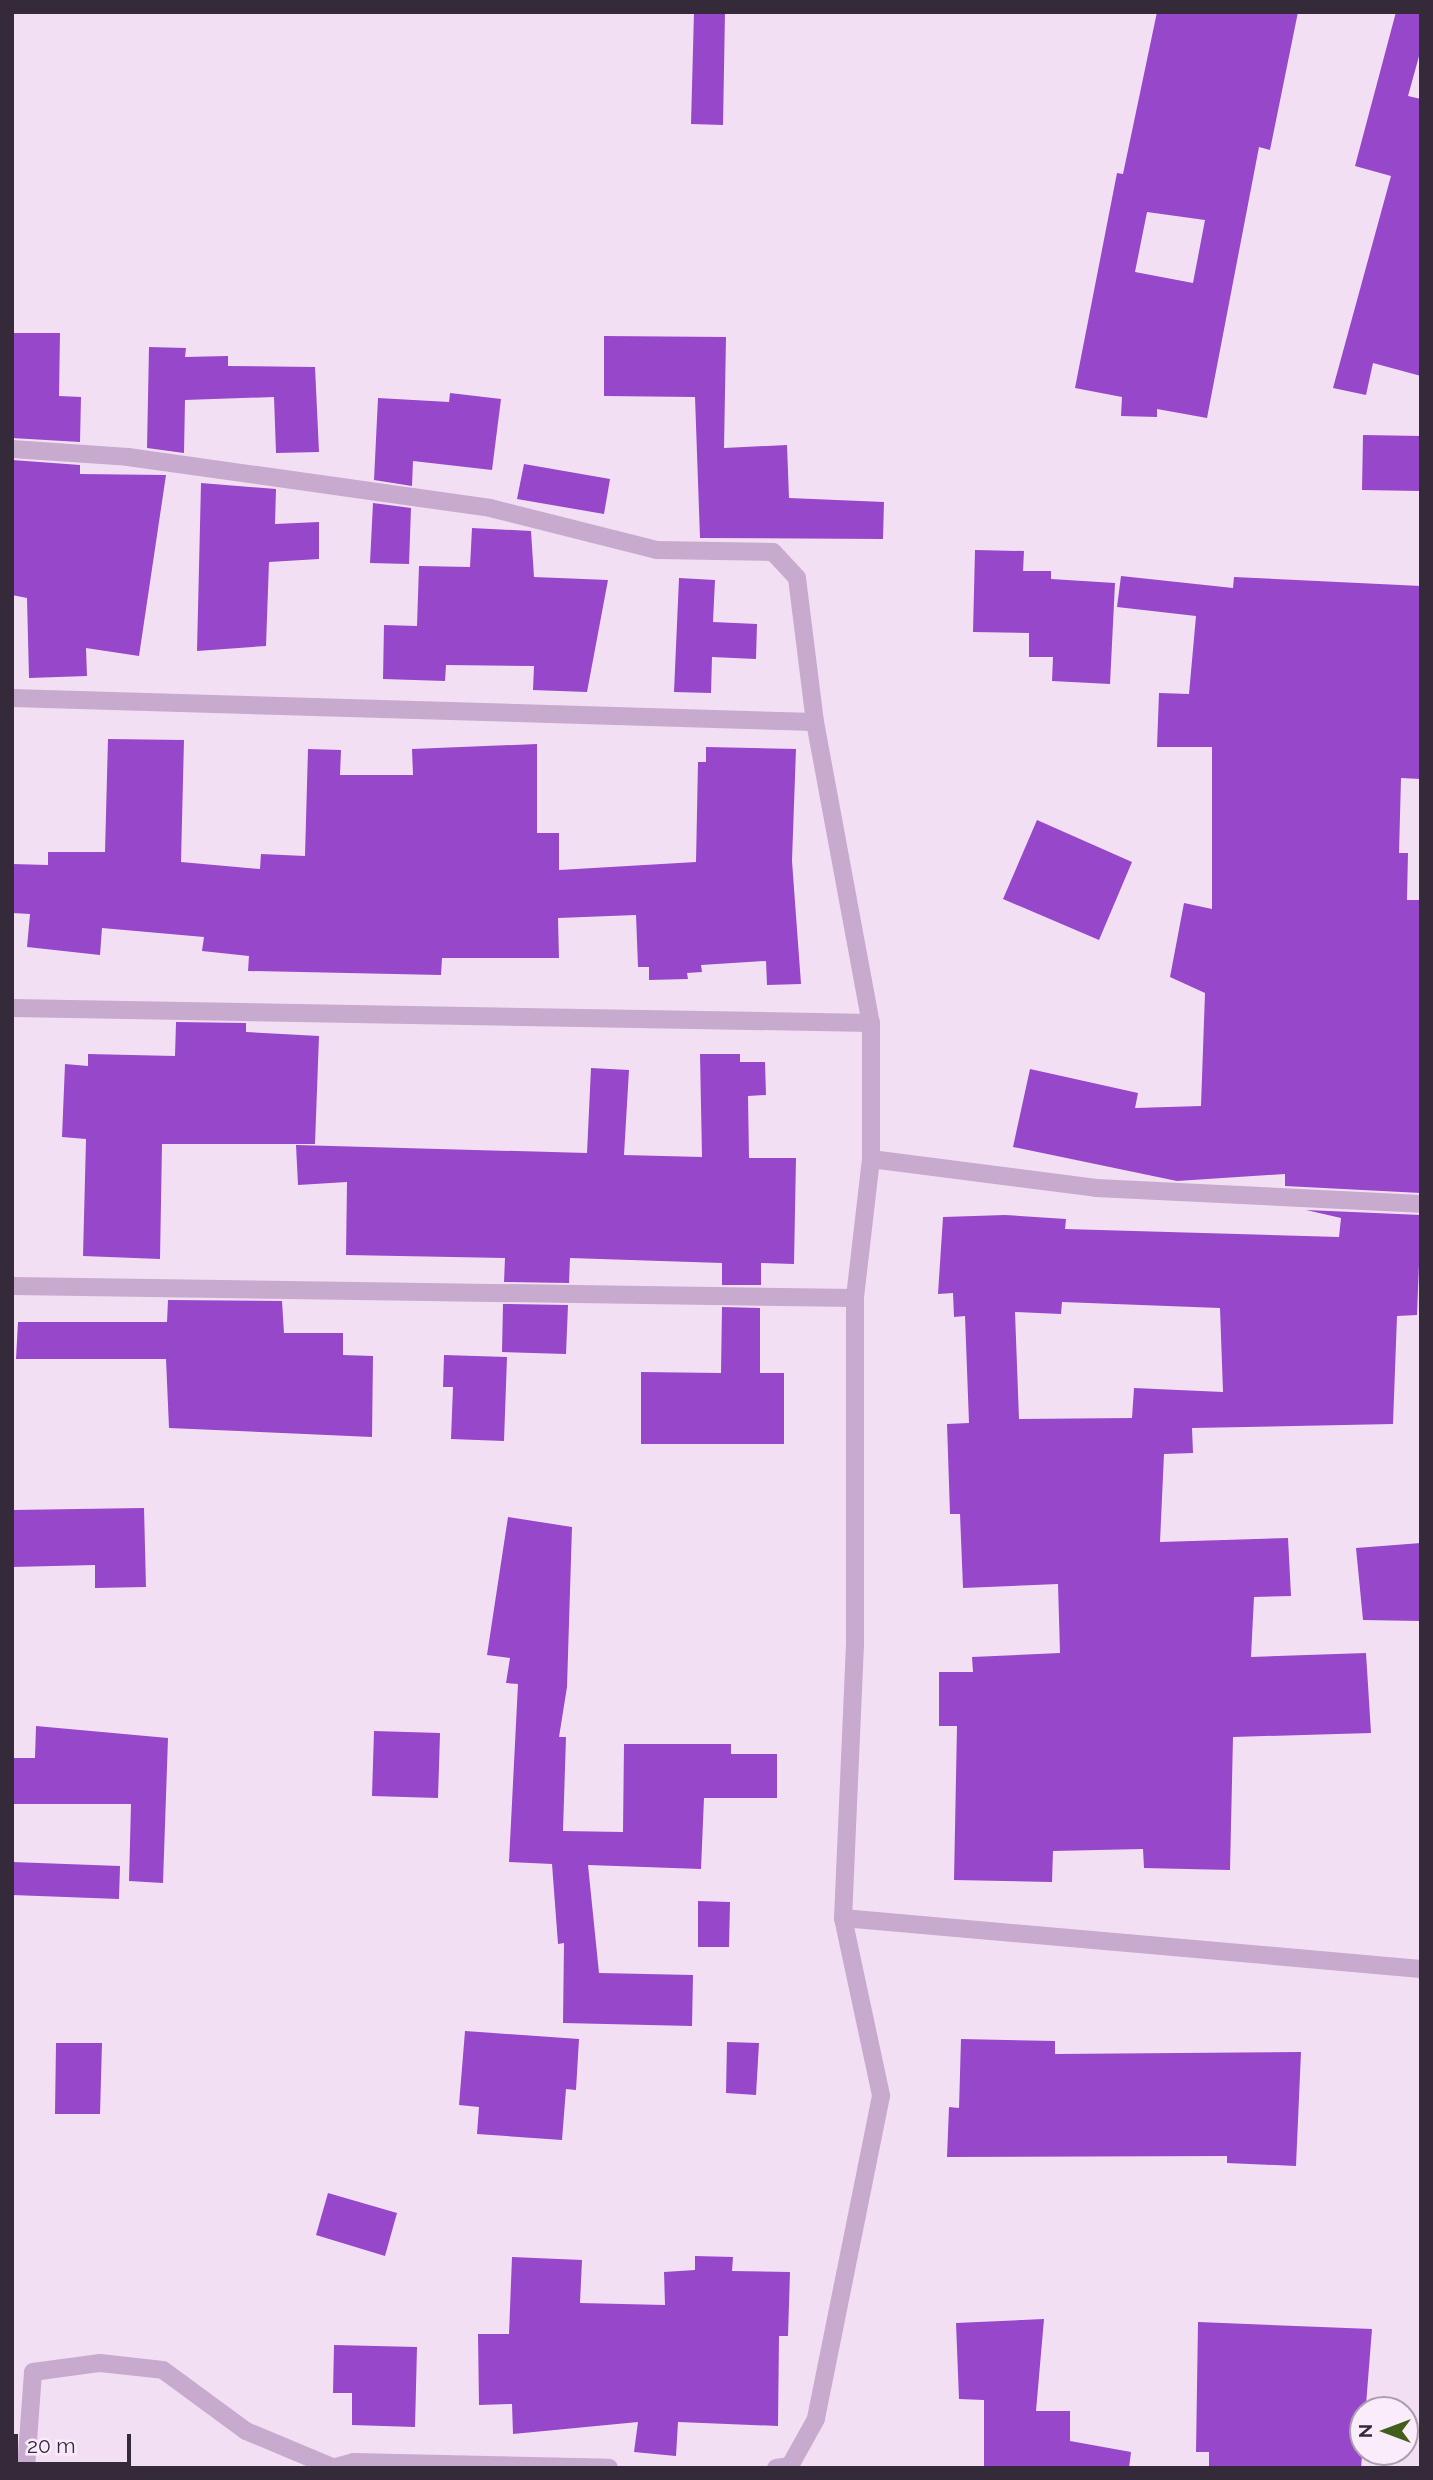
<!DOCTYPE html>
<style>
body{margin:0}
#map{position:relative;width:1433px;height:2480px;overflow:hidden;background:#f2dff4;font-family:Raleway,sans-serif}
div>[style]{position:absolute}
.building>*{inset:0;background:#9747ca}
.street>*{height:18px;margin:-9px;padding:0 9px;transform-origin:9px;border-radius:9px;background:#c7aacd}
span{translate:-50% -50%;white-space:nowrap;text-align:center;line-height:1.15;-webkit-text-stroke:7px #faecfb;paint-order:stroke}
.frame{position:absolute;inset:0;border:14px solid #352a3a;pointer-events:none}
.north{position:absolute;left:1349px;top:2396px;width:70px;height:70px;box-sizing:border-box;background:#faecfb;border:2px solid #ab9eae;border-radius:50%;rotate:270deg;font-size:19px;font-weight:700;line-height:28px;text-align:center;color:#352a3a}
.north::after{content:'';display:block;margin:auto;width:24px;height:32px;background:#425e1d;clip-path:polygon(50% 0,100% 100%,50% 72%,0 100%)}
.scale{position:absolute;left:14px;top:2434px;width:117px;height:32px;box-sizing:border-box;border:4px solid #352a3a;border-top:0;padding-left:9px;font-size:21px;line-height:24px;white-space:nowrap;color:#352a3a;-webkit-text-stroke:5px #faecfb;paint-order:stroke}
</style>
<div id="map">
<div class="building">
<div style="clip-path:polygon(694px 12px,725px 12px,723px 125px,691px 124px)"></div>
<div style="clip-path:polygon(evenodd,1157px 12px,1298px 12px,1270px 150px,1259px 147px,1207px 418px,1157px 409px,1157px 417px,1121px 416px,1122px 397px,1075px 388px,1117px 173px,1123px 174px,1157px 12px,1147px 212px,1205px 220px,1193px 283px,1135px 272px,1147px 212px)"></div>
<div style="clip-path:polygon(1396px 12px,1421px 12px,1421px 49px,1408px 96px,1421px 99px,1421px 376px,1373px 363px,1366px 395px,1333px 388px,1391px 176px,1355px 166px)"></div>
<div style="clip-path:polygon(12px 333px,60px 333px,59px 396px,81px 397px,80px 442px,12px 438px)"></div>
<div style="clip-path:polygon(604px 336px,726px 337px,724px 448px,787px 445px,789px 498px,884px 502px,883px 539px,700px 538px,695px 397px,604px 396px)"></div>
<div style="clip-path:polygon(149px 347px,186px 348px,185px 357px,228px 356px,228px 366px,315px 367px,319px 452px,276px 453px,274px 397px,185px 400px,184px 453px,147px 448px)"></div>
<div style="clip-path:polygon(450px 393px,501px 399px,492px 470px,413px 461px,412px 486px,374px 480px,378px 398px,449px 402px)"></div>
<div style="clip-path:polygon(1363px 435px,1421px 436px,1421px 491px,1362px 490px)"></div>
<div style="clip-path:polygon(12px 460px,80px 465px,80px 474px,166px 475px,139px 656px,86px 648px,87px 676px,29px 678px,27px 598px,12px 595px)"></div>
<div style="clip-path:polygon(524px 464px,610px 479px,604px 514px,517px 499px)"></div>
<div style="clip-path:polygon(201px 483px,276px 489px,275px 524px,319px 522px,319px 559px,269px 562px,266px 646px,197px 651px)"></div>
<div style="clip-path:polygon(373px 503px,411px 508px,409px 564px,370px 563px)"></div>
<div style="clip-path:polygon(472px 528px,531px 531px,534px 577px,608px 580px,587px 692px,533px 690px,534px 666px,446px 665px,445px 681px,383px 679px,384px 625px,417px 626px,419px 566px,470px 567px)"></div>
<div style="clip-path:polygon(975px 550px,1024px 551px,1023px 571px,1051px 571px,1051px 579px,1115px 583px,1110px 684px,1052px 681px,1053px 657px,1029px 657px,1029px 633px,973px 632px)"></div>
<div style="clip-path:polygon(1121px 576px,1233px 588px,1234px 577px,1421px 586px,1421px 779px,1401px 778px,1399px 853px,1408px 853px,1407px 900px,1421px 900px,1421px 1193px,1285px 1186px,1285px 1174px,1177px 1181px,1013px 1147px,1030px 1069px,1138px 1093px,1135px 1108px,1201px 1106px,1205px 993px,1170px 977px,1184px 903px,1212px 909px,1212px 747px,1157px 747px,1159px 693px,1189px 694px,1196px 616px,1117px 607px)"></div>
<div style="clip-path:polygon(679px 578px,715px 580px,713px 622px,757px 624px,756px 659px,712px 657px,711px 693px,674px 692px)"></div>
<div style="clip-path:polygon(108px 739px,184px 740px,181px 862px,260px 869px,261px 854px,305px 856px,308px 749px,341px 750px,340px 775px,413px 775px,412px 749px,537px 744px,537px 833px,559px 833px,559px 870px,696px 862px,698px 762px,706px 762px,706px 747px,796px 749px,792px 861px,801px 984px,767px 985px,766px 961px,701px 965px,702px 972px,687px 973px,688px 979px,649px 980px,649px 967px,638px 967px,636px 915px,558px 918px,559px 958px,442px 958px,441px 975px,248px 971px,249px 956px,202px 951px,204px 937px,102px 928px,100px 955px,27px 947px,30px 914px,12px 913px,12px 864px,48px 865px,48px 852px,105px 852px)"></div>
<div style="clip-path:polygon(1037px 820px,1132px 862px,1099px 940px,1003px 899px)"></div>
<div style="clip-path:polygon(176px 1022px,246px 1023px,246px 1032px,319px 1036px,315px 1144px,162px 1144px,160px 1259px,83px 1256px,86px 1139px,62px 1137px,65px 1064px,88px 1066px,88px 1054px,175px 1056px)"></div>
<div style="clip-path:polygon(700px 1054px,740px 1054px,740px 1062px,765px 1062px,766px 1095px,748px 1096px,749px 1158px,796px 1158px,794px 1264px,761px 1263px,761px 1285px,722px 1285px,722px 1263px,570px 1258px,569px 1283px,504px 1282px,505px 1258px,346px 1255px,347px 1182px,298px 1185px,296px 1145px,587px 1153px,591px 1068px,629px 1070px,624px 1155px,702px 1157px)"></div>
<div style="clip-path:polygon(evenodd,1306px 1210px,1421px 1215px,1417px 1315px,1397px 1316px,1393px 1424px,1192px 1428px,1193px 1453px,1164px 1454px,1160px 1542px,1288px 1538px,1291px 1596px,1254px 1597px,1251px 1657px,1366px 1653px,1371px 1733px,1233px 1737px,1230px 1870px,1144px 1868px,1143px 1849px,1053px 1851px,1052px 1882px,954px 1880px,957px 1726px,939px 1726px,939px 1672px,973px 1672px,972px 1657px,1060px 1653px,1058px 1584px,963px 1588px,960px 1514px,950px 1514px,947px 1424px,969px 1423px,965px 1316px,954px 1317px,953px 1293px,938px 1294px,943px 1217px,1005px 1215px,1066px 1219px,1065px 1229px,1339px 1237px,1341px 1218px,1306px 1210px,1062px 1302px,1220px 1308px,1223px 1392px,1134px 1388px,1132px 1418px,1019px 1419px,1015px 1312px,1061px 1314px,1062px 1302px)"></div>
<div style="clip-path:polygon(168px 1300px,282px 1301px,284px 1333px,343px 1333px,343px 1355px,373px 1356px,372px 1437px,169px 1428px,166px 1359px,16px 1359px,18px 1322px,167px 1322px)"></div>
<div style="clip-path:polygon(503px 1304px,568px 1305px,566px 1354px,502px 1352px)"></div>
<div style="clip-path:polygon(722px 1307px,760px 1308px,760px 1373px,784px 1373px,784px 1444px,641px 1444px,641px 1372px,721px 1373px)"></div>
<div style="clip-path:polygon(444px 1355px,507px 1357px,504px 1441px,451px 1439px,453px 1387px,443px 1387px)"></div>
<div style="clip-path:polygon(144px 1508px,146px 1587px,95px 1588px,95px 1565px,12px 1567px,12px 1510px)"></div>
<div style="clip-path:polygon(508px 1517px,572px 1527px,567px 1687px,559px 1737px,566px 1737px,563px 1831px,623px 1832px,624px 1744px,731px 1744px,731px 1754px,777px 1754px,777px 1798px,704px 1798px,701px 1869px,588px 1865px,599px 1973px,693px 1975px,692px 2026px,563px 2023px,564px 1943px,558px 1944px,552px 1864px,509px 1862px,518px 1684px,506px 1683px,510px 1658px,487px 1655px)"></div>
<div style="clip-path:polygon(1421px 1543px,1421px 1621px,1363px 1620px,1356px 1548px)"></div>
<div style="clip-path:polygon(36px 1726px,168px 1738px,163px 1883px,129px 1881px,131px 1804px,12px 1804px,12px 1758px,35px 1758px)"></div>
<div style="clip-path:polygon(374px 1731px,440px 1733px,438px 1798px,372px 1796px)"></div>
<div style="clip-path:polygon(12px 1862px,120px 1866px,119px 1899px,12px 1895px)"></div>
<div style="clip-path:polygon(698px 1901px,730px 1902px,729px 1947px,698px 1947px)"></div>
<div style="clip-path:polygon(465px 2031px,579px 2039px,576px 2090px,566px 2089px,562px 2140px,477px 2134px,479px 2107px,459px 2105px)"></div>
<div style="clip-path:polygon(961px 2039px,1055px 2041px,1055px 2054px,1301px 2052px,1296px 2166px,1227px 2163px,1227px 2156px,947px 2157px,949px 2107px,959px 2108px)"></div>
<div style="clip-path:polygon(727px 2042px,759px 2043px,756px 2095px,726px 2093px)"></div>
<div style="clip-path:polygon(56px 2043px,102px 2043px,100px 2114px,55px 2114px)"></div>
<div style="clip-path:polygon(328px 2193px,397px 2213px,385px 2256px,316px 2235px)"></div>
<div style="clip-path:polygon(695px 2256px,733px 2257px,732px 2271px,790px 2272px,788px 2336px,779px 2336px,778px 2426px,678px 2422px,676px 2456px,634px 2452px,638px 2422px,513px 2434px,512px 2404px,479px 2405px,478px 2334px,509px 2334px,512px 2257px,582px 2260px,580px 2303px,665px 2305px,664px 2272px,695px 2270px)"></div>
<div style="clip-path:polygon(1044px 2319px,1036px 2411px,1070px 2411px,1070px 2441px,1131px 2452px,1129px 2468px,984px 2468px,984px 2400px,959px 2399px,956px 2323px)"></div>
<div style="clip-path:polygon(1198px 2322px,1372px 2329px,1361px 2468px,1209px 2468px,1209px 2452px,1196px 2452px)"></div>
<div style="clip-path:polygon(334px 2345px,417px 2347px,415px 2427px,352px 2425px,352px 2393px,333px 2393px)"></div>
</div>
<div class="street">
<div style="left:12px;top:449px;width:116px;rotate:3.9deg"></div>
<div style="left:128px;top:457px;width:366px;rotate:8deg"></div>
<div style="left:490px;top:508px;width:172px;rotate:14.1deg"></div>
<div style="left:657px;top:550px;width:116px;rotate:1deg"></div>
<div style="left:773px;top:552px;width:35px;rotate:47deg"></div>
<div style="left:797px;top:578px;width:145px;rotate:82.9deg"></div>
<div style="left:815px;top:722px;width:306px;rotate:79.5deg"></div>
<div style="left:871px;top:1023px;width:136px;rotate:90deg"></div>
<div style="left:871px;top:1159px;width:140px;rotate:96.6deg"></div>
<div style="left:855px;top:1298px;width:346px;rotate:90deg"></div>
<div style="left:855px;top:1644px;width:274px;rotate:92.5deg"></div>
<div style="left:843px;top:1918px;width:182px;rotate:77.9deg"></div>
<div style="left:881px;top:2096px;width:329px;rotate:101.4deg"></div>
<div style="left:816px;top:2419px;width:54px;rotate:119deg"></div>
<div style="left:790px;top:2466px;width:14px;rotate:172deg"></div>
<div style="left:12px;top:698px;width:803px;rotate:1.71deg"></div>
<div style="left:12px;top:1008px;width:859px;rotate:1deg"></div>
<div style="left:871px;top:1159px;width:227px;rotate:7.3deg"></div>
<div style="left:1096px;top:1188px;width:325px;rotate:2.8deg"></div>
<div style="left:12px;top:1286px;width:843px;rotate:0.82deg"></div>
<div style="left:843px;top:1918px;width:580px;rotate:5.04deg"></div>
<div style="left:26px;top:2468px;width:96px;rotate:-85.8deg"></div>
<div style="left:33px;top:2372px;width:68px;rotate:-7.7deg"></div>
<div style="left:100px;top:2363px;width:63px;rotate:6.3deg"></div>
<div style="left:163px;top:2370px;width:103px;rotate:36.3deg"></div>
<div style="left:246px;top:2431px;width:93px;rotate:22.7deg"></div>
<div style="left:332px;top:2468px;width:23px;rotate:-15deg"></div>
<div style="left:354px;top:2462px;width:255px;rotate:1.3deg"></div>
</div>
<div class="frame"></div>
<div class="north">N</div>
<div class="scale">20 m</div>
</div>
